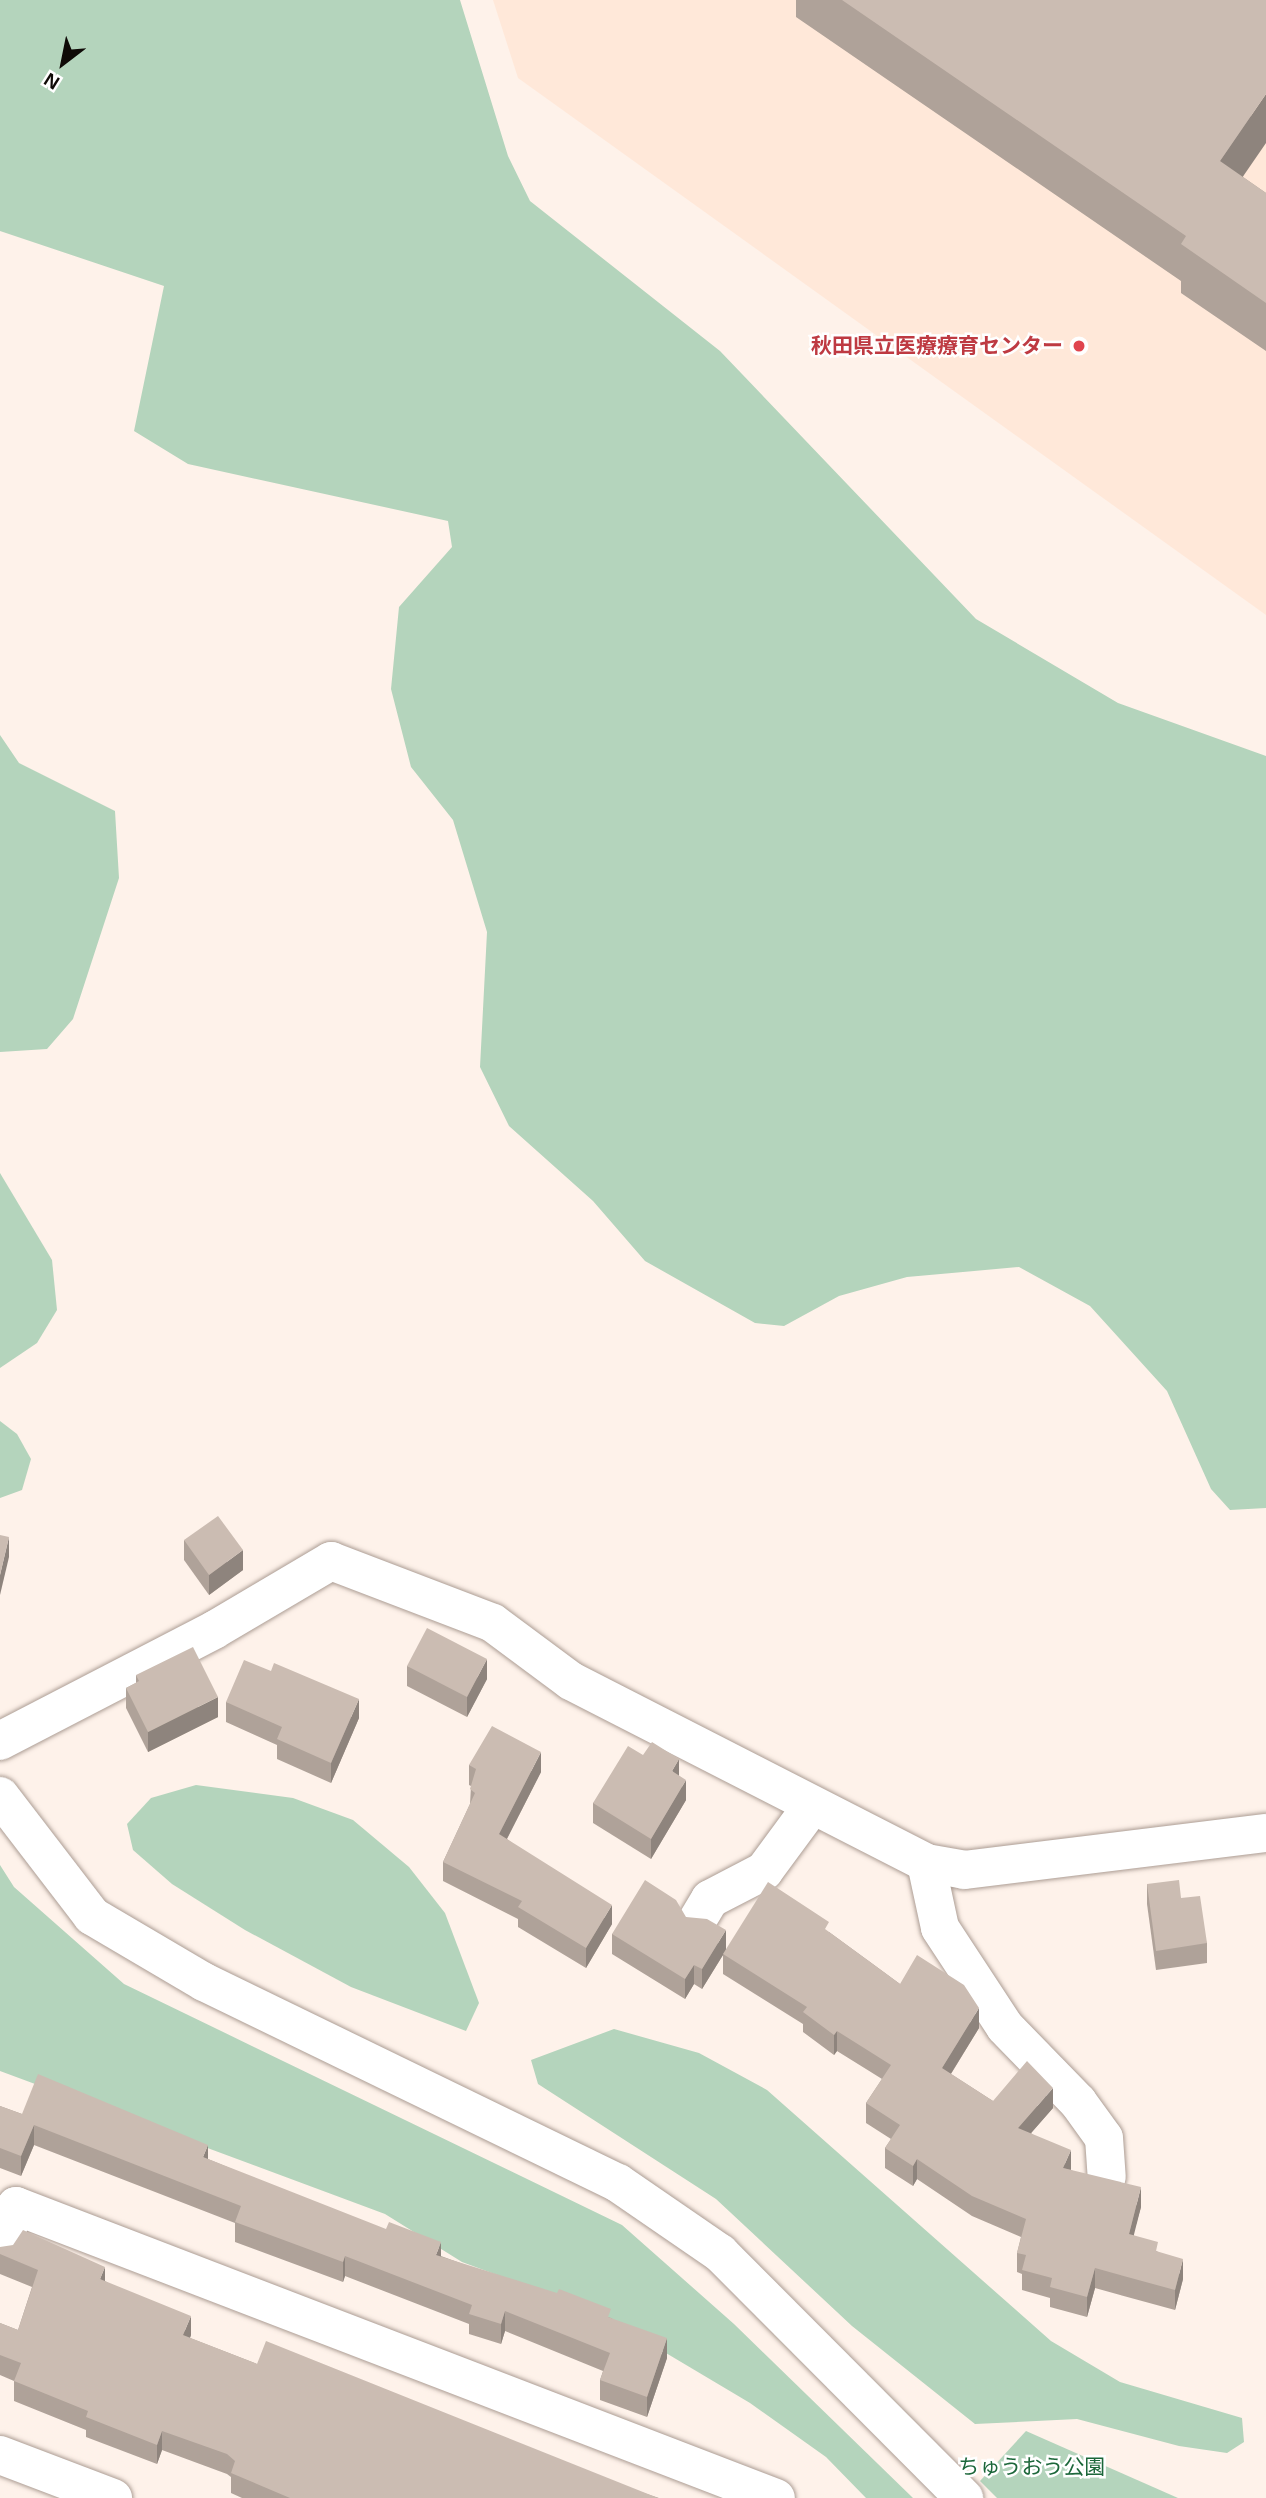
<!DOCTYPE html>
<meta charset="utf-8">
<style>
body{margin:0}
#map{position:relative;width:1266px;height:2498px;overflow:hidden;background:#fef2ea;font-family:Arial,"Noto Sans JP",sans-serif}
div>[style]{position:absolute}
.built>*{inset:0;background:#ffe8d9}
.green>*{inset:0;background:#b4d4bc}
.roads{filter:drop-shadow(0 0 2px #ac9d94) drop-shadow(0 0 2px #ac9d94)}
.minor>*{height:38px;margin:-19px;padding:0 19px;transform-origin:19px;border-radius:19px;background:#fff}
.wall>*{inset:0;background:#afa299}
.shaded-wall>*{inset:0;background:#8e847d}
.building>*{inset:0;background:#cbbcb2}
.dots>*{width:19px;height:19px;translate:-50% -50%;box-sizing:border-box;border:4px solid #fff;border-radius:50%}
span{translate:-50% -50%;white-space:nowrap;text-align:center;line-height:1.15;-webkit-text-stroke:5px #fff;paint-order:stroke}
.health-label{font-size:21px;color:#be3a42;font-weight:700}
.right{translate:-100% -50%;text-align:right}
.park-label{font-size:21px;color:#1c673a}
.north{position:absolute;left:28px;top:28px;width:70px;height:70px;-webkit-text-stroke:5px #fff;paint-order:stroke;rotate:212deg;font-size:19px;font-weight:700;line-height:28px;text-align:center;color:#0f0a07}
.north::after{content:'';display:block;margin:auto;width:24px;height:32px;background:#0f0a07;clip-path:polygon(50% 0,100% 100%,50% 72%,0 100%)}
</style>
<div id="map">
<div class="built">
<div style="clip-path:polygon(493px 0,1266px 0,1266px 615px,518px 78px)"></div>
</div>
<div class="green">
<div style="clip-path:polygon(0 0,460px 0,508px 156px,530px 201px,720px 351px,976px 619px,1118px 703px,1266px 756px,1266px 1508px,1230px 1510px,1211px 1489px,1167px 1391px,1090px 1306px,1019px 1267px,907px 1277px,839px 1296px,784px 1326px,755px 1323px,645px 1261px,593px 1201px,509px 1126px,480px 1067px,487px 932px,453px 820px,411px 767px,391px 689px,399px 607px,452px 547px,448px 521px,188px 464px,134px 431px,164px 286px,0 231px)"></div>
<div style="clip-path:polygon(0 735px,19px 763px,115px 811px,119px 878px,73px 1019px,47px 1049px,0 1052px)"></div>
<div style="clip-path:polygon(0 1173px,52px 1260px,57px 1310px,37px 1343px,0 1368px)"></div>
<div style="clip-path:polygon(0 1421px,17px 1434px,31px 1459px,22px 1490px,0 1498px)"></div>
<div style="clip-path:polygon(196px 1785px,293px 1798px,353px 1820px,409px 1867px,445px 1913px,479px 2003px,466px 2031px,351px 1987px,245px 1930px,172px 1884px,133px 1850px,127px 1824px,151px 1798px)"></div>
<div style="clip-path:polygon(0 1865px,14px 1887px,124px 1984px,622px 2225px,734px 2324px,913px 2498px,866px 2498px,826px 2457px,750px 2403px,597px 2312px,462px 2262px,385px 2214px,0 2071px)"></div>
<div style="clip-path:polygon(614px 2029px,699px 2053px,767px 2090px,1051px 2341px,1120px 2382px,1242px 2418px,1244px 2442px,1227px 2453px,1179px 2446px,1077px 2419px,975px 2424px,852px 2326px,716px 2199px,538px 2084px,531px 2060px)"></div>
<div style="clip-path:polygon(1026px 2431px,1178px 2498px,997px 2498px,980px 2481px)"></div>
</div>
<div class="roads">
<div class="minor">
<div style="left:0;top:1741px;width:241px;rotate:-27.4deg"></div>
<div style="left:214px;top:1630px;width:136px;rotate:-30.5deg"></div>
<div style="left:331px;top:1561px;width:173px;rotate:20.9deg"></div>
<div style="left:493px;top:1623px;width:97px;rotate:36.6deg"></div>
<div style="left:571px;top:1681px;width:399px;rotate:27.1deg"></div>
<div style="left:926px;top:1863px;width:39px;rotate:10deg"></div>
<div style="left:964px;top:1870px;width:304px;rotate:-7deg"></div>
<div style="left:0;top:1796px;width:151px;rotate:52.5deg"></div>
<div style="left:92px;top:1916px;width:130px;rotate:30.5deg"></div>
<div style="left:204px;top:1982px;width:460px;rotate:25.9deg"></div>
<div style="left:618px;top:2183px;width:124px;rotate:34.5deg"></div>
<div style="left:720px;top:2253px;width:346px;rotate:45.1deg"></div>
<div style="left:926px;top:1863px;width:66px;rotate:77.8deg"></div>
<div style="left:940px;top:1928px;width:118px;rotate:56.7deg"></div>
<div style="left:1005px;top:2027px;width:105px;rotate:45.8deg"></div>
<div style="left:1078px;top:2102px;width:44px;rotate:54.2deg"></div>
<div style="left:1104px;top:2138px;width:39px;rotate:86deg"></div>
<div style="left:698px;top:1919px;width:23px;rotate:-59deg"></div>
<div style="left:710px;top:1899px;width:61px;rotate:-27.4deg"></div>
<div style="left:764px;top:1871px;width:81px;rotate:-53.6deg"></div>
<div style="left:0;top:2248px;width:45px;rotate:-69.1deg"></div>
<div style="left:16px;top:2206px;width:814px;rotate:21.02deg"></div>
<div style="left:0;top:2455px;width:121px;rotate:20.8deg"></div>
</div>
</div>
<div class="wall">
<div style="clip-path:polygon(796px 0,1266px 0,1243px 177px,1266px 193px,1266px 351px,1181px 293px,1181px 281px,796px 17px)"></div>
<div style="clip-path:polygon(184px 1540px,243px 1570px,209px 1595px,184px 1560px)"></div>
<div style="clip-path:polygon(407px 1666px,487px 1679px,467px 1717px,407px 1686px)"></div>
<div style="clip-path:polygon(136px 1675px,218px 1717px,148px 1752px,126px 1708px,126px 1688px,136px 1683px)"></div>
<div style="clip-path:polygon(226px 1702px,359px 1718px,331px 1783px,277px 1759px,277px 1745px,226px 1722px)"></div>
<div style="clip-path:polygon(469px 1765px,541px 1772px,507px 1839px,612px 1924px,586px 1968px,518px 1927px,518px 1919px,443px 1881px,443px 1862px,470px 1804px,471px 1786px,469px 1785px)"></div>
<div style="clip-path:polygon(679px 1776px,686px 1800px,651px 1859px,593px 1823px,593px 1803px)"></div>
<div style="clip-path:polygon(1147px 1884px,1181px 1898px,1207px 1943px,1207px 1963px,1156px 1970px,1147px 1904px)"></div>
<div style="clip-path:polygon(686px 1917px,726px 1950px,829px 1932px,900px 1984px,979px 2028px,951px 2074px,993px 2101px,1053px 2108px,1031px 2133px,1071px 2170px,1141px 2207px,1133px 2235px,1158px 2252px,1183px 2279px,1175px 2310px,1095px 2288px,1087px 2317px,1050px 2307px,1050px 2298px,1022px 2290px,1022px 2274px,1017px 2272px,1017px 2253px,1021px 2237px,972px 2216px,917px 2179px,913px 2186px,885px 2168px,885px 2148px,891px 2139px,866px 2123px,866px 2103px,882px 2079px,837px 2051px,834px 2055px,803px 2032px,803px 2024px,723px 1974px,723px 1955px,702px 1989px,694px 1984px,685px 1999px,612px 1954px,612px 1934px)"></div>
<div style="clip-path:polygon(0 2106px,22px 2114px,208px 2159px,441px 2256px,611px 2318px,667px 2358px,647px 2417px,600px 2400px,600px 2380px,603px 2371px,505px 2331px,501px 2344px,469px 2334px,469px 2324px,345px 2276px,343px 2282px,235px 2242px,235px 2223px,34px 2145px,21px 2176px,0 2168px)"></div>
<div style="clip-path:polygon(0 2247px,105px 2281px,191px 2335px,190px 2338px,257px 2364px,659px 2498px,242px 2498px,231px 2493px,231px 2477px,227px 2474px,162px 2450px,157px 2464px,86px 2437px,86px 2430px,14px 2401px,14px 2381px,0 2375px,0 2323px,18px 2330px,32px 2287px,0 2274px)"></div>
</div>
<div class="shaded-wall">
<div style="clip-path:polygon(1266px 94px,1266px 143px,1220px 210px,1220px 161px)"></div>
<div style="clip-path:polygon(9px 1537px,9px 1557px,0 1595px,0 1575px)"></div>
<div style="clip-path:polygon(243px 1550px,243px 1570px,209px 1595px,209px 1575px)"></div>
<div style="clip-path:polygon(487px 1659px,487px 1679px,467px 1717px,467px 1697px)"></div>
<div style="clip-path:polygon(218px 1697px,218px 1717px,148px 1752px,148px 1732px)"></div>
<div style="clip-path:polygon(359px 1699px,359px 1718px,331px 1783px,331px 1763px)"></div>
<div style="clip-path:polygon(541px 1752px,541px 1772px,499px 1854px,499px 1834px)"></div>
<div style="clip-path:polygon(679px 1759px,679px 1779px,672px 1771px)"></div>
<div style="clip-path:polygon(686px 1780px,686px 1800px,651px 1859px,651px 1839px)"></div>
<div style="clip-path:polygon(612px 1905px,612px 1924px,586px 1968px,586px 1948px)"></div>
<div style="clip-path:polygon(726px 1930px,726px 1950px,702px 1989px,702px 1969px)"></div>
<div style="clip-path:polygon(694px 1965px,694px 1984px,685px 1999px,685px 1979px)"></div>
<div style="clip-path:polygon(979px 2008px,979px 2028px,942px 2088px,942px 2068px)"></div>
<div style="clip-path:polygon(837px 2031px,837px 2051px,834px 2055px,834px 2035px)"></div>
<div style="clip-path:polygon(1053px 2088px,1053px 2108px,1018px 2148px,1018px 2128px)"></div>
<div style="clip-path:polygon(34px 2125px,34px 2145px,21px 2176px,21px 2156px)"></div>
<div style="clip-path:polygon(208px 2145px,208px 2165px,203px 2157px)"></div>
<div style="clip-path:polygon(1071px 2150px,1071px 2170px,1063px 2168px)"></div>
<div style="clip-path:polygon(917px 2159px,917px 2179px,913px 2186px,913px 2166px)"></div>
<div style="clip-path:polygon(1141px 2187px,1141px 2207px,1129px 2254px,1129px 2234px)"></div>
<div style="clip-path:polygon(441px 2242px,441px 2262px,436px 2255px)"></div>
<div style="clip-path:polygon(345px 2256px,345px 2276px,343px 2282px,343px 2262px)"></div>
<div style="clip-path:polygon(1183px 2259px,1183px 2279px,1175px 2310px,1175px 2290px)"></div>
<div style="clip-path:polygon(105px 2267px,105px 2287px,100px 2279px)"></div>
<div style="clip-path:polygon(1095px 2268px,1095px 2288px,1087px 2317px,1087px 2297px)"></div>
<div style="clip-path:polygon(505px 2311px,505px 2331px,501px 2344px,501px 2324px)"></div>
<div style="clip-path:polygon(191px 2316px,191px 2335px,183px 2355px,183px 2335px)"></div>
<div style="clip-path:polygon(667px 2338px,667px 2358px,647px 2417px,647px 2397px)"></div>
<div style="clip-path:polygon(162px 2431px,162px 2450px,157px 2464px,157px 2445px)"></div>
</div>
<div class="building">
<div style="clip-path:polygon(842px 0,1266px 0,1266px 94px,1220px 161px,1266px 193px,1266px 303px,1181px 244px,1186px 236px)"></div>
<div style="clip-path:polygon(218px 1516px,243px 1550px,209px 1575px,184px 1540px)"></div>
<div style="clip-path:polygon(0 1535px,9px 1537px,0 1575px)"></div>
<div style="clip-path:polygon(427px 1628px,487px 1659px,467px 1697px,407px 1666px)"></div>
<div style="clip-path:polygon(193px 1647px,218px 1697px,148px 1732px,126px 1688px,139px 1681px,136px 1675px)"></div>
<div style="clip-path:polygon(244px 1660px,271px 1671px,274px 1663px,359px 1699px,331px 1763px,277px 1739px,282px 1727px,226px 1702px)"></div>
<div style="clip-path:polygon(492px 1726px,541px 1752px,499px 1834px,612px 1905px,586px 1948px,518px 1907px,522px 1901px,443px 1862px,475px 1793px,470px 1789px,476px 1769px,469px 1765px)"></div>
<div style="clip-path:polygon(652px 1742px,679px 1759px,672px 1771px,686px 1780px,651px 1839px,593px 1803px,628px 1746px,643px 1755px)"></div>
<div style="clip-path:polygon(645px 1880px,676px 1900px,686px 1917px,707px 1919px,726px 1930px,702px 1969px,694px 1965px,685px 1979px,612px 1934px)"></div>
<div style="clip-path:polygon(1179px 1880px,1181px 1898px,1200px 1896px,1207px 1943px,1156px 1951px,1147px 1884px)"></div>
<div style="clip-path:polygon(768px 1882px,829px 1922px,825px 1929px,900px 1984px,917px 1955px,964px 1985px,979px 2008px,942px 2068px,993px 2101px,1027px 2061px,1053px 2088px,1018px 2128px,1071px 2150px,1063px 2168px,1141px 2187px,1129px 2234px,1158px 2242px,1156px 2251px,1183px 2259px,1175px 2290px,1095px 2268px,1087px 2297px,1050px 2287px,1052px 2278px,1022px 2270px,1026px 2255px,1017px 2253px,1026px 2219px,972px 2196px,917px 2159px,913px 2166px,885px 2148px,900px 2125px,866px 2103px,891px 2065px,837px 2031px,834px 2035px,803px 2012px,807px 2007px,723px 1954px)"></div>
<div style="clip-path:polygon(38px 2074px,208px 2145px,203px 2157px,386px 2229px,389px 2222px,441px 2242px,436px 2255px,557px 2293px,559px 2289px,611px 2309px,608px 2317px,667px 2338px,647px 2397px,600px 2380px,610px 2353px,505px 2311px,501px 2324px,469px 2314px,472px 2305px,345px 2256px,343px 2262px,235px 2222px,241px 2206px,34px 2125px,21px 2156px,0 2148px,0 2106px,22px 2114px)"></div>
<div style="clip-path:polygon(23px 2230px,105px 2267px,100px 2279px,191px 2316px,183px 2335px,257px 2364px,266px 2341px,658px 2498px,290px 2498px,231px 2473px,235px 2461px,227px 2454px,162px 2431px,157px 2445px,86px 2417px,88px 2411px,14px 2381px,21px 2363px,0 2355px,0 2323px,18px 2330px,38px 2270px,0 2254px,0 2247px,13px 2245px)"></div>
</div>
<div class="dots">
<div style="left:1079px;top:346px;background:#e0444e"></div>
</div>
<div class="health-label">
<span class="right" style="left:1063px;top:346px">秋田県立医療療育センター</span>
</div>
<div class="park-label">
<span style="left:1032px;top:2467px">ちゅうおう公園</span>
</div>
<div class="north">N</div>
</div>
